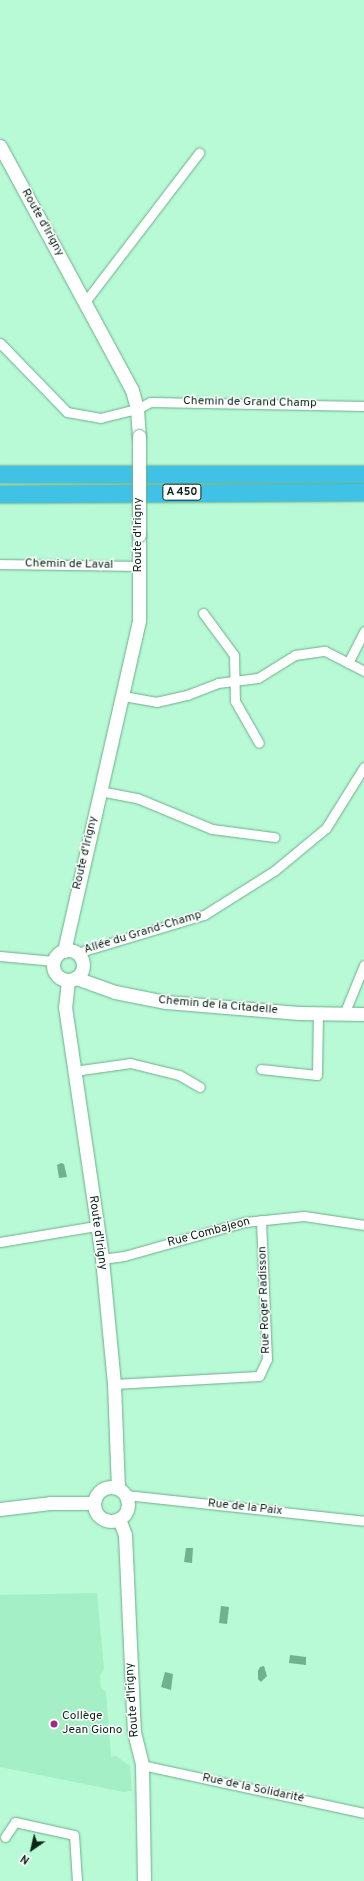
<!DOCTYPE html>
<meta charset="utf-8">
<style>
body{margin:0}
#map{position:relative;width:364px;height:1881px;overflow:hidden;background:#b7fad5;font-family:Overpass,sans-serif}
div>[style]{position:absolute}
.built>*{inset:0;background:#a4efc6}
.water>*{inset:0;background:#70b18e}
.roads{filter:drop-shadow(0 0 1px #6dae8b) drop-shadow(0 0 1px #6dae8b)}
.street>*{height:9px;margin:-4.5px;padding:0 4.5px;transform-origin:4.5px;border-radius:4.5px;background:#fff}
.secondary>*{height:13px;margin:-6.5px;padding:0 6.5px;transform-origin:6.5px;border-radius:6.5px;background:#fff}
.secondary>.ring{margin:-6.5px;padding:0;box-sizing:content-box;background:none;border:13px solid #fff;border-radius:50%}
.highway>*{height:17px;margin:-8.5px;padding:0 8.5px;transform-origin:8.5px;border-radius:8.5px;background:#3fc2e6}
.bridges{filter:drop-shadow(0 0 1px #6dae8b) drop-shadow(0 0 1px #6dae8b)}
.secondary-bridge>*{height:13px;margin:-6.5px;padding:0 6.5px;transform-origin:6.5px;border-radius:6.5px;background:#fff}
.dots>*{width:11px;height:11px;translate:-50% -50%;box-sizing:border-box;border:2px solid #fff;border-radius:50%}
span{translate:-50% -50%;white-space:nowrap;text-align:center;line-height:1.15;-webkit-text-stroke:3px #fff;paint-order:stroke}
.shield-label span{padding:1px 3px;background:#fff;border:1px solid;border-radius:3px;-webkit-text-stroke-width:0}
.shield-label{font-size:11px;color:#0b2619;font-weight:700}
.street-label{font-size:12px;color:#0b2619}
.poi-label{font-size:12px;color:#0b2619}
.left{translate:0 -50%;text-align:left}
.north{position:absolute;left:12px;top:1829px;width:40px;height:40px;-webkit-text-stroke:3px #fff;paint-order:stroke;rotate:214deg;font-size:11px;font-weight:700;line-height:16px;text-align:center;color:#0b2619}
.north::after{content:'';display:block;margin:auto;width:14px;height:18px;background:#0b2619;clip-path:polygon(50% 0,100% 100%,50% 72%,0 100%)}
</style>
<div id="map">
<div class="built">
<div style="clip-path:polygon(97px 1593px,104px 1669px,100px 1676px,101px 1688px,106px 1692px,111px 1757px,116px 1756px,130px 1766px,132px 1791px,124px 1792px,0 1767px,0 1595px)"></div>
</div>
<div class="water">
<div style="clip-path:polygon(61px 1163px,64px 1164px,67px 1177px,59px 1178px,57px 1165px)"></div>
<div style="clip-path:polygon(186px 1548px,193px 1548px,192px 1563px,184px 1562px)"></div>
<div style="clip-path:polygon(221px 1606px,229px 1607px,227px 1624px,219px 1623px)"></div>
<div style="clip-path:polygon(290px 1655px,306px 1657px,306px 1665px,289px 1663px)"></div>
<div style="clip-path:polygon(264px 1666px,267px 1676px,261px 1682px,258px 1679px,258px 1671px,260px 1667px)"></div>
<div style="clip-path:polygon(165px 1672px,173px 1674px,171px 1690px,161px 1687px)"></div>
</div>
<div class="roads">
<div class="street">
<div style="left:85px;top:302px;width:188px;rotate:-52.6deg"></div>
<div style="left:0;top:343px;width:96px;rotate:45.8deg"></div>
<div style="left:67px;top:412px;width:34px;rotate:10deg"></div>
<div style="left:100px;top:418px;width:38px;rotate:-14deg"></div>
<div style="left:137px;top:409px;width:15px;rotate:-28deg"></div>
<div style="left:150px;top:402px;width:214px;rotate:1.1deg"></div>
<div style="left:0;top:564px;width:139px;rotate:0.8deg"></div>
<div style="left:203px;top:613px;width:52px;rotate:53.6deg"></div>
<div style="left:234px;top:655px;width:46px;rotate:88.8deg"></div>
<div style="left:235px;top:701px;width:48px;rotate:60.3deg"></div>
<div style="left:348px;top:663px;width:36px;rotate:-63deg"></div>
<div style="left:123px;top:696px;width:34px;rotate:10deg"></div>
<div style="left:156px;top:702px;width:32px;rotate:-13deg"></div>
<div style="left:187px;top:695px;width:33px;rotate:-21deg"></div>
<div style="left:218px;top:683px;width:40px;rotate:-7.1deg"></div>
<div style="left:258px;top:678px;width:44px;rotate:-31.9deg"></div>
<div style="left:295px;top:655px;width:30px;rotate:-8deg"></div>
<div style="left:325px;top:651px;width:44px;rotate:27.1deg"></div>
<div style="left:100px;top:791px;width:38px;rotate:11deg"></div>
<div style="left:137px;top:798px;width:81px;rotate:22.5deg"></div>
<div style="left:212px;top:829px;width:63px;rotate:7.4deg"></div>
<div style="left:77px;top:953px;width:133px;rotate:-16.7deg"></div>
<div style="left:204px;top:915px;width:83px;rotate:-32.2deg"></div>
<div style="left:274px;top:871px;width:67px;rotate:-39.6deg"></div>
<div style="left:326px;top:828px;width:72px;rotate:-58.1deg"></div>
<div style="left:0;top:956px;width:54px;rotate:5.3deg"></div>
<div style="left:344px;top:1014px;width:53px;rotate:-67.8deg"></div>
<div style="left:261px;top:1069px;width:56px;rotate:6.1deg"></div>
<div style="left:317px;top:1075px;width:62px;rotate:-89.1deg"></div>
<div style="left:74px;top:1071px;width:57px;rotate:-8.1deg"></div>
<div style="left:130px;top:1063px;width:50px;rotate:13.8deg"></div>
<div style="left:179px;top:1075px;width:24px;rotate:30deg"></div>
<div style="left:0;top:1242px;width:97px;rotate:-9.5deg"></div>
<div style="left:102px;top:1259px;width:22px;rotate:-8deg"></div>
<div style="left:124px;top:1256px;width:126px;rotate:-15.7deg"></div>
<div style="left:245px;top:1222px;width:59px;rotate:-5.8deg"></div>
<div style="left:304px;top:1216px;width:61px;rotate:8.5deg"></div>
<div style="left:114px;top:1384px;width:145px;rotate:-3.2deg"></div>
<div style="left:259px;top:1376px;width:19px;rotate:-65deg"></div>
<div style="left:267px;top:1359px;width:139px;rotate:-92.5deg"></div>
<div style="left:126px;top:1495px;width:239px;rotate:6.2deg"></div>
<div style="left:142px;top:1765px;width:227px;rotate:12.2deg"></div>
<div style="left:5px;top:1837px;width:18px;rotate:-56deg"></div>
<div style="left:15px;top:1822px;width:60px;rotate:12.4deg"></div>
<div style="left:74px;top:1835px;width:46px;rotate:86.3deg"></div>
</div>
<div class="secondary">
<div style="left:0;top:146px;width:277px;rotate:61.6deg"></div>
<div style="left:132px;top:390px;width:20px;rotate:75deg"></div>
<div style="left:137px;top:409px;width:27px;rotate:86deg"></div>
<div class="ring" style="left:53px;top:950px;width:17px;height:17px"></div>
<div style="left:64px;top:951px;width:339px;rotate:-77.2deg"></div>
<div style="left:139px;top:620px;width:85px;rotate:-90deg"></div>
<div style="left:76px;top:978px;width:41px;rotate:19.7deg"></div>
<div style="left:115px;top:992px;width:52px;rotate:11.1deg"></div>
<div style="left:166px;top:1002px;width:133px;rotate:4.7deg"></div>
<div style="left:299px;top:1013px;width:65px;rotate:0.9deg"></div>
<div style="left:68px;top:980px;width:27px;rotate:96deg"></div>
<div style="left:65px;top:1007px;width:255px;rotate:81.6deg"></div>
<div style="left:102px;top:1259px;width:126px;rotate:84.5deg"></div>
<div style="left:114px;top:1384px;width:104px;rotate:87.8deg"></div>
<div class="ring" style="left:94px;top:1487px;width:21px;height:21px"></div>
<div style="left:0;top:1509px;width:50px;rotate:-6.8deg"></div>
<div style="left:50px;top:1503px;width:43px"></div>
<div style="left:119px;top:1519px;width:17px;rotate:69deg"></div>
<div style="left:125px;top:1535px;width:197px;rotate:87.4deg"></div>
<div style="left:134px;top:1732px;width:34px;rotate:76deg"></div>
<div style="left:142px;top:1765px;width:116px;rotate:89deg"></div>
</div>
<div class="highway">
<div style="left:0;top:474px;width:364px"></div>
<div style="left:0;top:494px;width:364px;rotate:-0.3deg"></div>
</div>
</div>
<div class="bridges">
<div class="secondary-bridge">
<div style="left:139px;top:535px;width:99px;rotate:-90deg"></div>
</div>
</div>
<div class="dots">
<div style="left:54px;top:1724px;background:#a12b83"></div>
</div>
<div class="shield-label">
<span style="left:182px;top:492px">A 450</span>
</div>
<div class="street-label">
<span style="left:42px;top:223px;rotate:61deg">Route d'Irigny</span>
<span style="left:250px;top:403px;rotate:1deg">Chemin de Grand Champ</span>
<span style="left:139px;top:535px;rotate:-90deg">Route d'Irigny</span>
<span style="left:69px;top:565px;rotate:1deg">Chemin de Laval</span>
<span style="left:86px;top:853px;rotate:-77deg">Route d'Irigny</span>
<span style="left:143px;top:933px;rotate:-17deg">Allée du Grand-Champ</span>
<span style="left:218px;top:1006px;rotate:5deg">Chemin de la Citadelle</span>
<span style="left:97px;top:1233px;rotate:82deg">Route d'Irigny</span>
<span style="left:209px;top:1233px;rotate:-15deg">Rue Combajeon</span>
<span style="left:265px;top:1300px;rotate:-92deg">Rue Roger Radisson</span>
<span style="left:245px;top:1508px;rotate:6deg">Rue de la Paix</span>
<span style="left:133px;top:1700px;rotate:-94deg">Route d'Irigny</span>
<span style="left:253px;top:1789px;rotate:12deg">Rue de la Solidarité</span>
</div>
<div class="poi-label">
<span class="left" style="left:62px;top:1724px">Collège<br>Jean Giono</span>
</div>
<div class="north">N</div>
</div>
